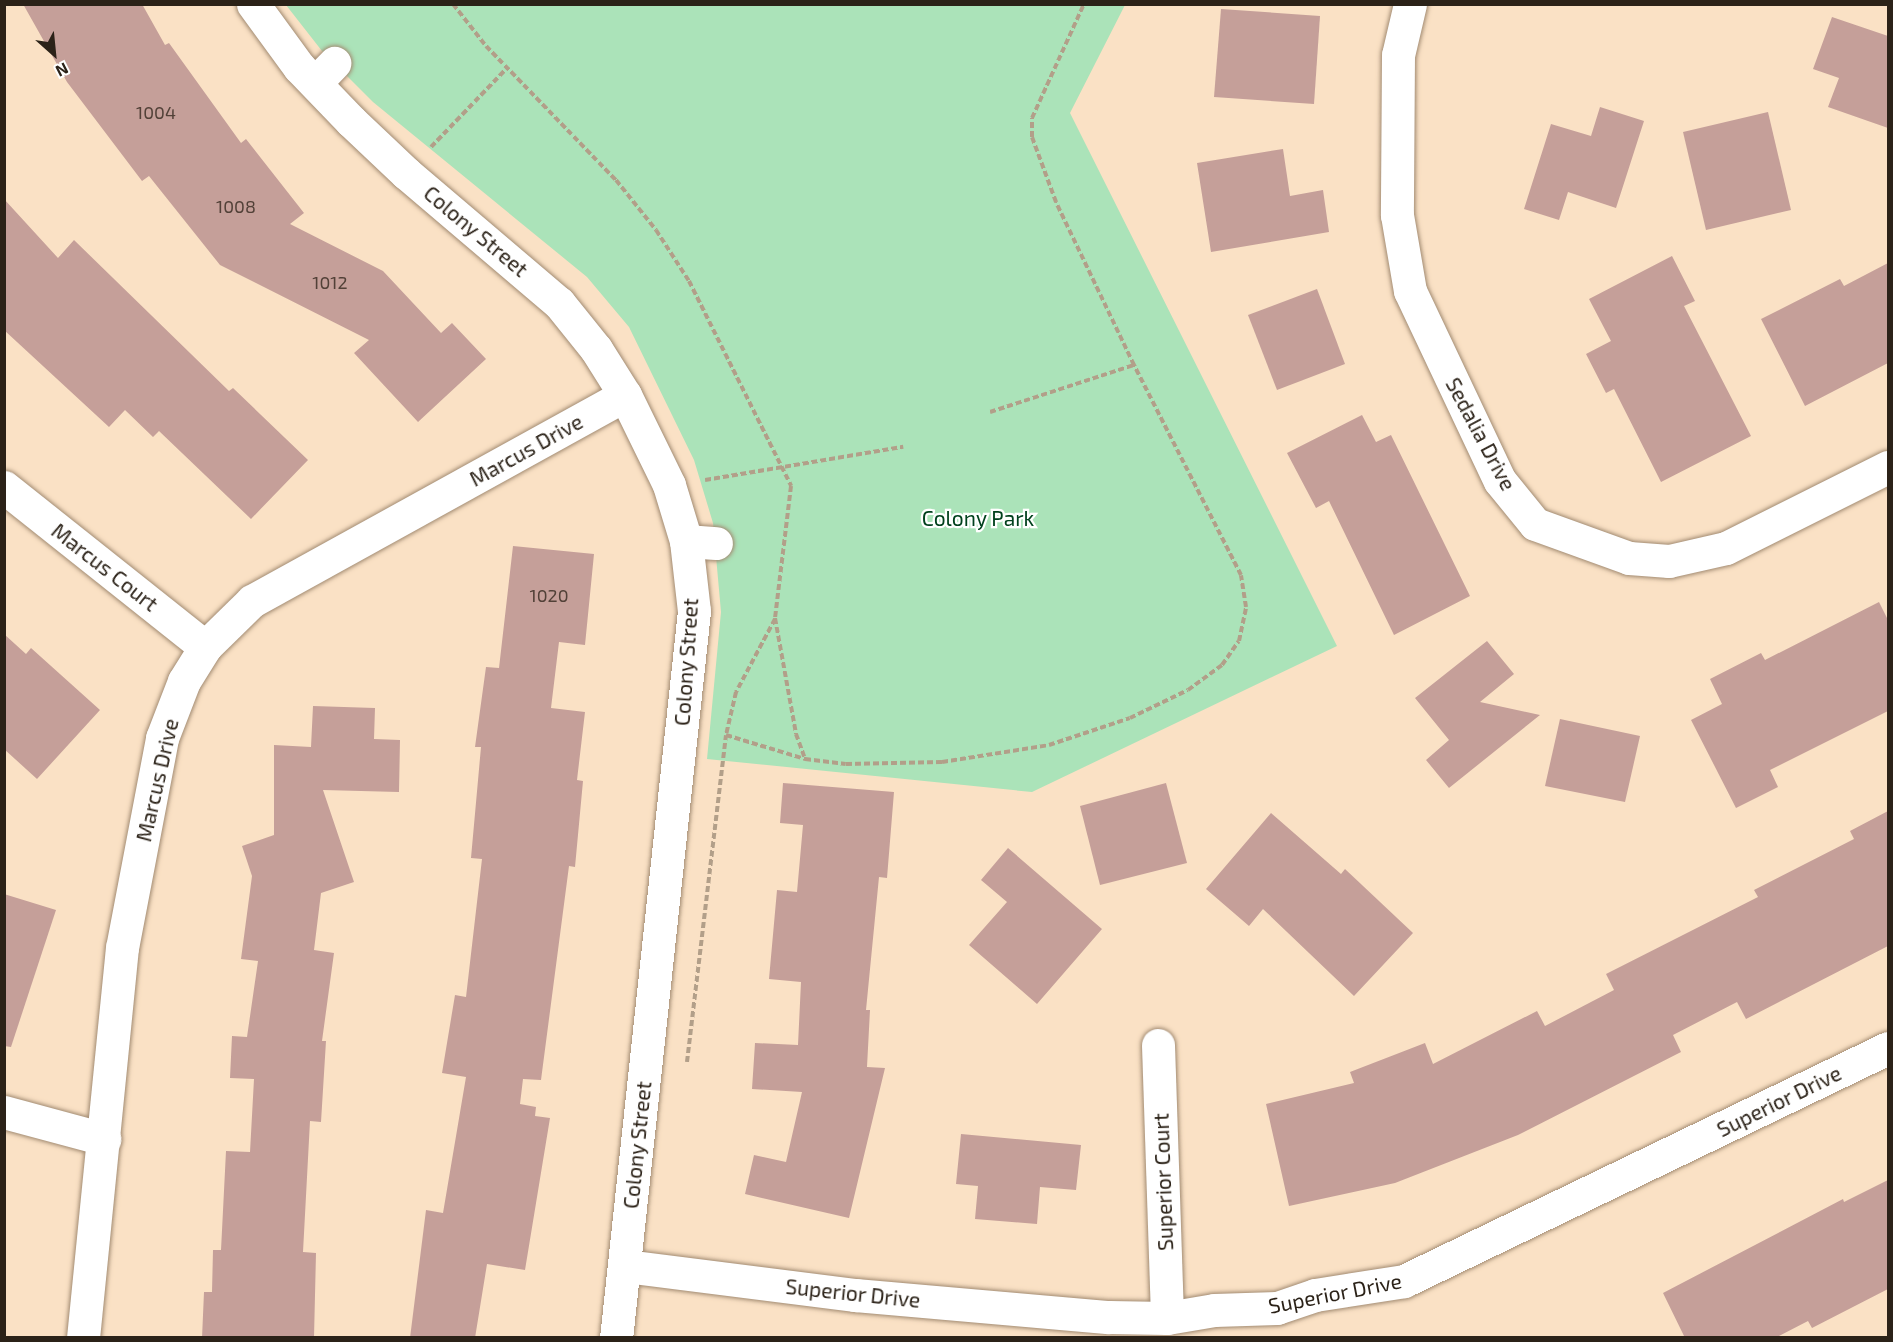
<!DOCTYPE html>
<style>
body{margin:0}
#map{position:relative;width:1893px;height:1342px;overflow:hidden;background:#fae1c5;font-family:"Exo 2",sans-serif}
div>[style]{position:absolute}
.green>*{inset:0;background:#abe3b9}
.building>*{inset:0;background:#c59f99}
.path>*{height:4px;margin-top:-2px;transform-origin:0;background:repeating-linear-gradient(90deg,#b29f89 0 6px,transparent 0 9px)}
.roads{filter:drop-shadow(0 0 2px #a28b72) drop-shadow(0 0 2px #a28b72)}
.minor>*{height:33px;margin:-16.5px;padding:0 16.5px;transform-origin:16.5px;border-radius:16.5px;background:#fff}
span{translate:-50% -50%;white-space:nowrap;text-align:center;line-height:1.15;-webkit-text-stroke:4.5px #fff;paint-order:stroke}
.number-label{font-size:18px;color:#524138}
.number-label span{-webkit-text-stroke-width:0}
.street-label{font-size:21px;color:#2b2218}
.park-label{font-size:21px;color:#00411d}
.frame{position:absolute;inset:0;border:6px solid #2b2218;pointer-events:none}
.north{position:absolute;left:24px;top:24px;width:60px;height:60px;-webkit-text-stroke:4px #fff;paint-order:stroke;rotate:153deg;font-size:16px;font-weight:700;line-height:24px;text-align:center;color:#2b2218}
.north::after{content:'';display:block;margin:auto;width:21px;height:27px;background:#2b2218;clip-path:polygon(50% 0,100% 100%,50% 72%,0 100%)}
</style>
<div id="map">
<div class="green">
<div style="clip-path:polygon(286px 5px,1125px 5px,1070px 113px,1337px 646px,1032px 792px,707px 759px,721px 612px,713px 523px,694px 460px,629px 327px,587px 277px,373px 102px,322px 51px)"></div>
</div>
<div class="building">
<div style="clip-path:polygon(23px 4px,142px 4px,165px 45px,169px 43px,241px 143px,246px 139px,304px 213px,290px 224px,383px 271px,441px 333px,452px 323px,486px 359px,418px 422px,354px 353px,369px 340px,220px 265px,149px 176px,142px 181px,67px 82px)"></div>
<div style="clip-path:polygon(1221px 9px,1320px 16px,1314px 104px,1214px 97px)"></div>
<div style="clip-path:polygon(1832px 17px,1888px 36px,1888px 128px,1828px 107px,1839px 78px,1813px 69px)"></div>
<div style="clip-path:polygon(1600px 107px,1644px 121px,1616px 208px,1568px 192px,1559px 220px,1524px 209px,1551px 124px,1591px 136px)"></div>
<div style="clip-path:polygon(1768px 112px,1791px 210px,1706px 230px,1683px 132px)"></div>
<div style="clip-path:polygon(1283px 149px,1290px 196px,1323px 190px,1329px 232px,1211px 252px,1197px 163px)"></div>
<div style="clip-path:polygon(4px 199px,58px 258px,74px 240px,229px 391px,233px 388px,308px 460px,251px 519px,159px 431px,153px 437px,125px 410px,109px 427px,4px 330px)"></div>
<div style="clip-path:polygon(1672px 256px,1695px 301px,1684px 306px,1751px 436px,1661px 482px,1614px 389px,1606px 393px,1586px 354px,1611px 341px,1589px 299px)"></div>
<div style="clip-path:polygon(1888px 263px,1888px 363px,1805px 406px,1761px 319px,1840px 279px,1844px 286px)"></div>
<div style="clip-path:polygon(1317px 289px,1345px 364px,1277px 390px,1248px 315px)"></div>
<div style="clip-path:polygon(1362px 415px,1376px 442px,1391px 435px,1470px 596px,1394px 635px,1329px 501px,1316px 508px,1287px 453px)"></div>
<div style="clip-path:polygon(513px 546px,594px 554px,585px 645px,559px 642px,551px 708px,585px 712px,577px 780px,583px 781px,575px 867px,569px 866px,541px 1080px,523px 1079px,520px 1104px,536px 1107px,535px 1116px,550px 1118px,525px 1270px,487px 1264px,475px 1338px,410px 1338px,426px 1210px,443px 1213px,466px 1077px,442px 1073px,455px 995px,466px 997px,482px 859px,471px 858px,481px 747px,475px 747px,486px 667px,499px 668px)"></div>
<div style="clip-path:polygon(1879px 602px,1888px 620px,1888px 711px,1770px 770px,1778px 787px,1736px 808px,1691px 720px,1722px 704px,1710px 679px,1761px 653px,1765px 660px)"></div>
<div style="clip-path:polygon(4px 634px,26px 654px,31px 648px,100px 710px,37px 779px,4px 749px)"></div>
<div style="clip-path:polygon(1487px 641px,1514px 674px,1480px 702px,1540px 715px,1449px 788px,1426px 760px,1449px 740px,1415px 698px)"></div>
<div style="clip-path:polygon(313px 706px,375px 708px,374px 739px,400px 740px,399px 792px,323px 790px,354px 882px,321px 893px,314px 950px,334px 953px,322px 1041px,326px 1041px,321px 1122px,310px 1121px,303px 1252px,316px 1253px,314px 1338px,202px 1338px,204px 1292px,212px 1292px,213px 1250px,221px 1250px,226px 1151px,250px 1152px,254px 1079px,230px 1078px,232px 1036px,247px 1037px,258px 961px,241px 959px,252px 876px,242px 846px,274px 835px,274px 745px,311px 747px)"></div>
<div style="clip-path:polygon(1560px 719px,1640px 736px,1625px 802px,1545px 786px)"></div>
<div style="clip-path:polygon(783px 783px,894px 792px,887px 878px,879px 877px,866px 1010px,870px 1010px,867px 1067px,885px 1068px,849px 1218px,745px 1194px,754px 1155px,786px 1162px,802px 1092px,752px 1089px,755px 1043px,798px 1045px,801px 982px,769px 979px,777px 890px,797px 892px,803px 825px,780px 823px)"></div>
<div style="clip-path:polygon(1166px 783px,1187px 863px,1100px 885px,1080px 806px)"></div>
<div style="clip-path:polygon(1888px 811px,1888px 946px,1746px 1019px,1737px 1002px,1673px 1035px,1681px 1052px,1518px 1135px,1395px 1183px,1289px 1206px,1266px 1104px,1354px 1083px,1350px 1072px,1425px 1043px,1433px 1064px,1537px 1011px,1545px 1026px,1614px 990px,1606px 974px,1758px 897px,1754px 890px,1854px 839px,1850px 831px)"></div>
<div style="clip-path:polygon(1271px 813px,1341px 874px,1345px 869px,1413px 933px,1354px 996px,1263px 909px,1249px 926px,1206px 889px)"></div>
<div style="clip-path:polygon(1008px 848px,1102px 929px,1037px 1004px,969px 945px,1007px 902px,981px 880px)"></div>
<div style="clip-path:polygon(4px 894px,56px 910px,11px 1047px,4px 1046px)"></div>
<div style="clip-path:polygon(961px 1134px,1081px 1145px,1076px 1190px,1040px 1187px,1037px 1224px,975px 1219px,978px 1186px,956px 1184px)"></div>
<div style="clip-path:polygon(1888px 1180px,1888px 1289px,1812px 1328px,1808px 1321px,1775px 1338px,1685px 1338px,1663px 1293px,1843px 1199px,1844px 1202px)"></div>
</div>
<div class="path">
<div style="left:453px;top:4px;width:53px;rotate:51.8deg"></div>
<div style="left:486px;top:46px;width:187px;rotate:45.9deg"></div>
<div style="left:616px;top:180px;width:64px;rotate:51.3deg"></div>
<div style="left:656px;top:230px;width:61px;rotate:57.1deg"></div>
<div style="left:689px;top:281px;width:229px;rotate:63.5deg"></div>
<div style="left:791px;top:486px;width:133px;rotate:96.9deg"></div>
<div style="left:775px;top:618px;width:118px;rotate:79.7deg"></div>
<div style="left:796px;top:734px;width:27px;rotate:70deg"></div>
<div style="left:805px;top:759px;width:41px;rotate:7deg"></div>
<div style="left:846px;top:764px;width:96px;rotate:-1.2deg"></div>
<div style="left:942px;top:762px;width:108px;rotate:-9deg"></div>
<div style="left:1049px;top:745px;width:85px;rotate:-18.4deg"></div>
<div style="left:1130px;top:718px;width:64px;rotate:-25.8deg"></div>
<div style="left:1188px;top:690px;width:42px;rotate:-36.3deg"></div>
<div style="left:1222px;top:665px;width:29px;rotate:-55deg"></div>
<div style="left:1239px;top:641px;width:35px;rotate:-78deg"></div>
<div style="left:1246px;top:607px;width:32px;rotate:-99deg"></div>
<div style="left:1241px;top:575px;width:236px;rotate:-117deg"></div>
<div style="left:1134px;top:365px;width:181px;rotate:-115.6deg"></div>
<div style="left:1056px;top:202px;width:69px;rotate:-110.3deg"></div>
<div style="left:1032px;top:137px;width:19px;rotate:-90deg"></div>
<div style="left:1032px;top:118px;width:125px;rotate:-65.5deg"></div>
<div style="left:431px;top:147px;width:110px;rotate:-46.1deg"></div>
<div style="left:990px;top:412px;width:151px;rotate:-18.1deg"></div>
<div style="left:705px;top:480px;width:201px;rotate:-9.5deg"></div>
<div style="left:775px;top:619px;width:83px;rotate:118.1deg"></div>
<div style="left:736px;top:692px;width:44px;rotate:103.1deg"></div>
<div style="left:726px;top:735px;width:83px;rotate:16.9deg"></div>
<div style="left:687px;top:1062px;width:329px;rotate:-83.2deg"></div>
</div>
<div class="roads">
<div class="minor">
<div style="left:253px;top:4px;width:78px;rotate:53.9deg"></div>
<div style="left:299px;top:67px;width:75px;rotate:46.1deg"></div>
<div style="left:351px;top:121px;width:76px;rotate:43.4deg"></div>
<div style="left:406px;top:173px;width:201px;rotate:40.4deg"></div>
<div style="left:559px;top:303px;width:59px;rotate:51.2deg"></div>
<div style="left:596px;top:349px;width:54px;rotate:57.8deg"></div>
<div style="left:625px;top:395px;width:100px;rotate:63.9deg"></div>
<div style="left:669px;top:485px;width:59px;rotate:73.1deg"></div>
<div style="left:686px;top:541px;width:70px;rotate:83.5deg"></div>
<div style="left:694px;top:611px;width:731px;rotate:96.12deg"></div>
<div style="left:1410px;top:4px;width:52px;rotate:103.2deg"></div>
<div style="left:1398px;top:55px;width:160px;rotate:90.4deg"></div>
<div style="left:1397px;top:215px;width:77px;rotate:80.3deg"></div>
<div style="left:1410px;top:291px;width:210px;rotate:64.7deg"></div>
<div style="left:1500px;top:481px;width:55px;rotate:50.9deg"></div>
<div style="left:1535px;top:524px;width:100px;rotate:19.9deg"></div>
<div style="left:1629px;top:558px;width:40px;rotate:4.3deg"></div>
<div style="left:1669px;top:561px;width:58px;rotate:-12.8deg"></div>
<div style="left:1726px;top:548px;width:181px;rotate:-26.6deg"></div>
<div style="left:315px;top:83px;width:28px;rotate:-46deg"></div>
<div style="left:4px;top:487px;width:257px;rotate:38.5deg"></div>
<div style="left:686px;top:541px;width:30px;rotate:4deg"></div>
<div style="left:1158px;top:1045px;width:273px;rotate:88.1deg"></div>
<div style="left:4px;top:1112px;width:104px;rotate:15.1deg"></div>
<div style="left:625px;top:1266px;width:232px;rotate:7.2deg"></div>
<div style="left:855px;top:1295px;width:255px;rotate:5deg"></div>
<div style="left:1109px;top:1317px;width:58px;rotate:1deg"></div>
<div style="left:1167px;top:1318px;width:48px;rotate:-9.7deg"></div>
<div style="left:1214px;top:1310px;width:63px;rotate:-1.8deg"></div>
<div style="left:1277px;top:1308px;width:40px;rotate:-18.9deg"></div>
<div style="left:1315px;top:1295px;width:90px;rotate:-8.9deg"></div>
<div style="left:1404px;top:1281px;width:537px;rotate:-25.71deg"></div>
<div style="left:83px;top:1338px;width:392px;rotate:-84.3deg"></div>
<div style="left:122px;top:948px;width:214px;rotate:-79.2deg"></div>
<div style="left:162px;top:738px;width:61px;rotate:-68.9deg"></div>
<div style="left:184px;top:681px;width:40px;rotate:-58deg"></div>
<div style="left:205px;top:647px;width:66px;rotate:-44.4deg"></div>
<div style="left:252px;top:601px;width:426px;rotate:-28.9deg"></div>
</div>
</div>
<div class="number-label">
<span style="left:156px;top:112px">1004</span>
<span style="left:236px;top:206px">1008</span>
<span style="left:330px;top:282px">1012</span>
<span style="left:549px;top:595px">1020</span>
</div>
<div class="street-label">
<span style="left:476px;top:231px;rotate:40deg">Colony Street</span>
<span style="left:1481px;top:434px;rotate:62deg">Sedalia Drive</span>
<span style="left:526px;top:450px;rotate:-29deg">Marcus Drive</span>
<span style="left:105px;top:567px;rotate:38deg">Marcus Court</span>
<span style="left:686px;top:662px;rotate:-86deg">Colony Street</span>
<span style="left:157px;top:780px;rotate:-77deg">Marcus Drive</span>
<span style="left:1779px;top:1101px;rotate:-26deg">Superior Drive</span>
<span style="left:637px;top:1145px;rotate:-84deg">Colony Street</span>
<span style="left:1163px;top:1182px;rotate:-92deg">Superior Court</span>
<span style="left:853px;top:1293px;rotate:6deg">Superior Drive</span>
<span style="left:1335px;top:1293px;rotate:-11deg">Superior Drive</span>
</div>
<div class="park-label">
<span style="left:978px;top:518px">Colony Park</span>
</div>
<div class="frame"></div>
<div class="north">N</div>
</div>
